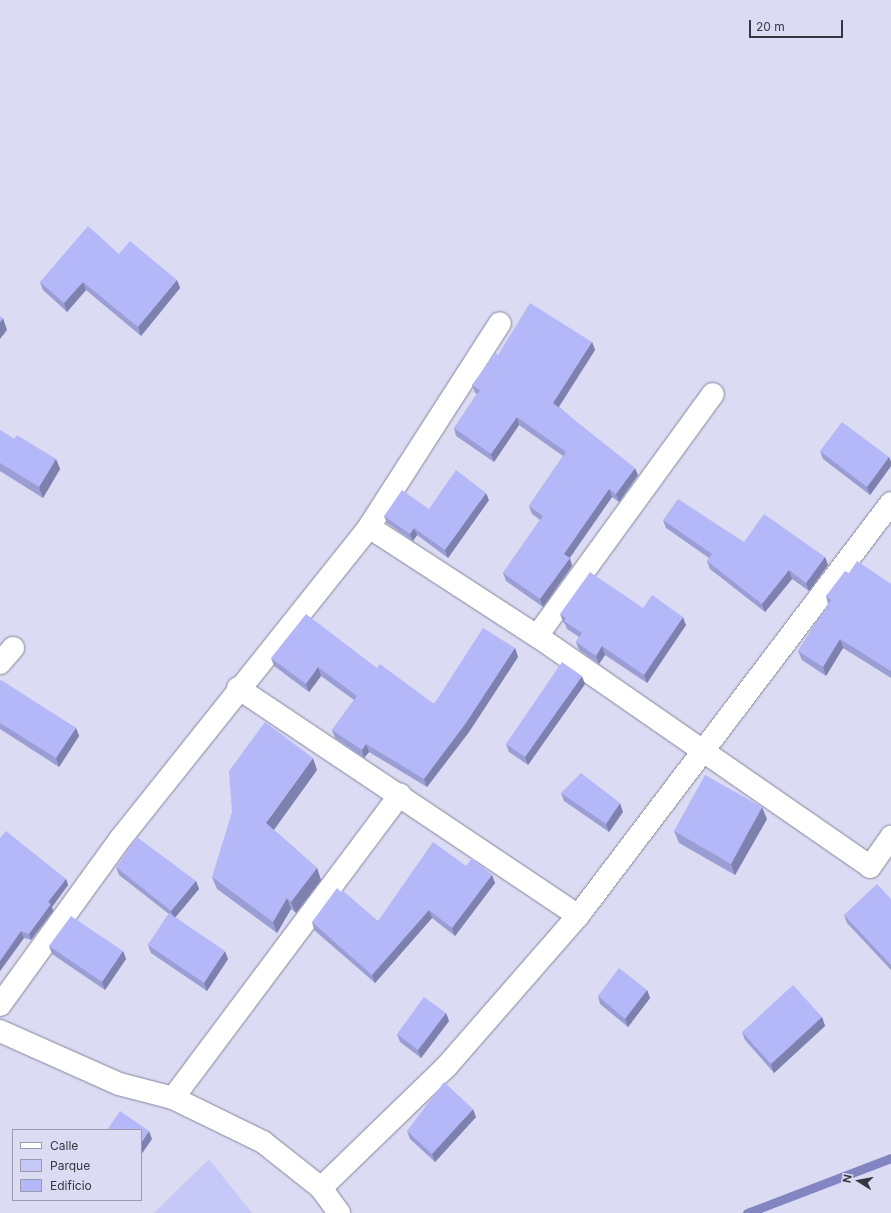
<!DOCTYPE html>
<style>
body{margin:0}
#map{position:relative;width:891px;height:1213px;overflow:hidden;background:#dbdcf4;font-family:Inter,sans-serif}
div>[style]{position:absolute}
.green>*{inset:0;background:#c6c9f8}
.stream>*{height:9px;margin:-4.5px;padding:0 4.5px;transform-origin:4.5px;border-radius:4.5px;background:#8385c2}
.roads{filter:drop-shadow(0 0 1px #84859a) drop-shadow(0 0 1px #84859a)}
.minor>*{height:22px;margin:-11px;padding:0 11px;transform-origin:11px;border-radius:11px;background:#fff}
.wall>*{inset:0;background:#9b9dd5}
.shaded-wall>*{inset:0;background:#7e80ae}
.building>*{inset:0;background:#b4b7f8}
span{translate:-50% -50%;white-space:nowrap;text-align:center;line-height:1.15;-webkit-text-stroke:3px #dbdcf4;paint-order:stroke}
.legend{position:absolute;left:12px;top:1129px;width:130px;height:72px;box-sizing:border-box;background:#dbdcf4;border:1px solid #999aac;margin:0;padding:5px 7px;list-style:none;font-size:12px;color:#35363f}
.legend li{display:flex;align-items:center;gap:8px;height:20px}
.legend b{width:20px;border:1px solid #999aac}
.north{position:absolute;left:839px;top:1161px;width:40px;height:40px;-webkit-text-stroke:3px #dbdcf4;paint-order:stroke;rotate:281deg;font-size:11px;font-weight:700;line-height:16px;text-align:center;color:#35363f}
.north::after{content:'';display:block;margin:auto;width:14px;height:18px;background:#35363f;clip-path:polygon(50% 0,100% 100%,50% 72%,0 100%)}
.scale{position:absolute;left:749px;top:20px;width:94px;height:18px;box-sizing:border-box;border:2px solid #35363f;border-top:0;padding-left:5px;font-size:12px;line-height:14px;white-space:nowrap;color:#35363f;-webkit-text-stroke:3px #dbdcf4;paint-order:stroke}
</style>
<div id="map">
<div class="green">
<div style="clip-path:polygon(209px 1159px,252px 1213px,154px 1213px)"></div>
</div>
<div class="stream">
<div style="left:747px;top:1213px;width:154px;rotate:-20.9deg"></div>
</div>
<div class="roads">
<div class="minor">
<div style="left:369px;top:527px;width:200px;rotate:33deg"></div>
<div style="left:537px;top:636px;width:405px;rotate:34.7deg"></div>
<div style="left:870px;top:867px;width:37px;rotate:-55deg"></div>
<div style="left:537px;top:636px;width:299px;rotate:-54deg"></div>
<div style="left:0;top:663px;width:20px;rotate:-49deg"></div>
<div style="left:238px;top:688px;width:409px;rotate:33.8deg"></div>
<div style="left:0;top:1005px;width:206px;rotate:-54.1deg"></div>
<div style="left:121px;top:838px;width:398px;rotate:-51.4deg"></div>
<div style="left:369px;top:527px;width:242px;rotate:-57.3deg"></div>
<div style="left:0;top:1031px;width:130px;rotate:24deg"></div>
<div style="left:119px;top:1084px;width:56px;rotate:14.5deg"></div>
<div style="left:173px;top:1098px;width:100px;rotate:26.1deg"></div>
<div style="left:263px;top:1142px;width:74px;rotate:38.4deg"></div>
<div style="left:321px;top:1188px;width:31px;rotate:54deg"></div>
<div style="left:173px;top:1098px;width:379px;rotate:-53.2deg"></div>
<div style="left:321px;top:1188px;width:175px;rotate:-44.1deg"></div>
<div style="left:447px;top:1066px;width:199px;rotate:-48.9deg"></div>
<div style="left:578px;top:916px;width:518px;rotate:-52.84deg"></div>
</div>
</div>
<div class="wall">
<div style="clip-path:polygon(119px 254px,177px 280px,180px 288px,141px 336px,86px 290px,67px 312px,43px 290px,40px 282px)"></div>
<div style="clip-path:polygon(592px 342px,595px 350px,559px 407px,638px 475px,619px 502px,612px 497px,569px 558px,572px 566px,543px 607px,506px 581px,503px 573px,540px 520px,532px 514px,529px 506px,563px 456px,519px 425px,494px 462px,456px 436px,454px 428px,477px 394px,475px 393px,472px 385px,498px 355px)"></div>
<div style="clip-path:polygon(0 430px,14px 439px,56px 459px,60px 469px,43px 498px,0 471px)"></div>
<div style="clip-path:polygon(820px 451px,889px 457px,891px 462px,891px 466px,870px 495px,823px 459px)"></div>
<div style="clip-path:polygon(489px 500px,448px 558px,417px 535px,413px 541px,387px 523px,384px 516px)"></div>
<div style="clip-path:polygon(663px 520px,744px 542px,825px 557px,828px 565px,809px 591px,792px 579px,765px 612px,710px 569px,707px 561px,709px 558px,666px 528px)"></div>
<div style="clip-path:polygon(849px 573px,891px 584px,891px 678px,843px 648px,826px 676px,802px 660px,798px 651px,828px 604px,826px 596px)"></div>
<div style="clip-path:polygon(643px 608px,686px 625px,647px 683px,605px 655px,599px 664px,579px 650px,576px 642px,579px 637px,567px 629px,565px 624px,563px 622px,560px 614px)"></div>
<div style="clip-path:polygon(515px 648px,518px 657px,469px 732px,427px 787px,369px 752px,364px 758px,335px 738px,332px 730px,354px 700px,321px 676px,309px 692px,274px 666px,271px 658px,377px 668px,434px 704px)"></div>
<div style="clip-path:polygon(0 681px,76px 728px,79px 736px,59px 767px,0 729px)"></div>
<div style="clip-path:polygon(585px 684px,528px 765px,509px 752px,506px 744px)"></div>
<div style="clip-path:polygon(317px 770px,274px 830px,317px 868px,321px 880px,296px 913px,291px 909px,277px 933px,217px 889px,212px 877px)"></div>
<div style="clip-path:polygon(561px 793px,623px 812px,609px 832px,564px 801px)"></div>
<div style="clip-path:polygon(767px 819px,735px 875px,679px 843px,674px 831px)"></div>
<div style="clip-path:polygon(0 838px,66px 879px,68px 885px,52px 907px,53px 911px,31px 940px,24px 938px,0 971px)"></div>
<div style="clip-path:polygon(466px 866px,492px 875px,495px 883px,455px 936px,432px 918px,375px 983px,314px 930px,312px 922px,378px 921px)"></div>
<div style="clip-path:polygon(116px 867px,196px 881px,199px 889px,175px 917px,228px 959px,207px 991px,151px 953px,148px 945px,169px 914px,119px 875px)"></div>
<div style="clip-path:polygon(891px 899px,891px 970px,847px 923px,844px 915px)"></div>
<div style="clip-path:polygon(49px 946px,123px 951px,126px 959px,105px 990px,52px 954px)"></div>
<div style="clip-path:polygon(647px 990px,650px 998px,628px 1027px,600px 1004px,598px 996px)"></div>
<div style="clip-path:polygon(446px 1013px,449px 1021px,421px 1058px,400px 1042px,397px 1034px)"></div>
<div style="clip-path:polygon(822px 1017px,825px 1026px,774px 1073px,745px 1040px,742px 1032px)"></div>
<div style="clip-path:polygon(476px 1117px,435px 1162px,410px 1139px,407px 1131px)"></div>
</div>
<div class="shaded-wall">
<div style="clip-path:polygon(177px 280px,180px 288px,141px 336px,138px 327px)"></div>
<div style="clip-path:polygon(83px 282px,86px 290px,67px 312px,64px 303px)"></div>
<div style="clip-path:polygon(3px 318px,7px 330px,0 339px,0 322px)"></div>
<div style="clip-path:polygon(592px 342px,595px 350px,556px 411px,553px 403px)"></div>
<div style="clip-path:polygon(517px 417px,519px 425px,494px 462px,491px 454px)"></div>
<div style="clip-path:polygon(889px 457px,891px 462px,891px 466px,870px 495px,867px 487px)"></div>
<div style="clip-path:polygon(56px 459px,60px 469px,43px 498px,39px 487px)"></div>
<div style="clip-path:polygon(635px 468px,638px 475px,619px 502px,616px 494px)"></div>
<div style="clip-path:polygon(609px 489px,612px 497px,567px 562px,564px 554px)"></div>
<div style="clip-path:polygon(486px 493px,489px 500px,448px 558px,445px 550px)"></div>
<div style="clip-path:polygon(414px 528px,417px 535px,413px 541px,410px 534px)"></div>
<div style="clip-path:polygon(825px 557px,828px 565px,809px 591px,806px 583px)"></div>
<div style="clip-path:polygon(570px 558px,572px 566px,543px 607px,540px 599px)"></div>
<div style="clip-path:polygon(789px 570px,792px 579px,765px 612px,762px 604px)"></div>
<div style="clip-path:polygon(683px 617px,686px 625px,647px 683px,644px 675px)"></div>
<div style="clip-path:polygon(840px 639px,843px 648px,826px 676px,823px 667px)"></div>
<div style="clip-path:polygon(602px 646px,605px 655px,599px 664px,596px 656px)"></div>
<div style="clip-path:polygon(515px 648px,518px 657px,469px 732px,427px 787px,424px 779px)"></div>
<div style="clip-path:polygon(318px 667px,321px 676px,309px 692px,306px 684px)"></div>
<div style="clip-path:polygon(582px 676px,585px 684px,528px 765px,525px 757px)"></div>
<div style="clip-path:polygon(76px 728px,79px 736px,59px 767px,56px 758px)"></div>
<div style="clip-path:polygon(366px 744px,369px 752px,364px 758px,362px 750px)"></div>
<div style="clip-path:polygon(313px 758px,317px 770px,270px 835px,266px 823px)"></div>
<div style="clip-path:polygon(620px 803px,623px 812px,609px 832px,606px 824px)"></div>
<div style="clip-path:polygon(762px 807px,767px 819px,735px 875px,731px 864px)"></div>
<div style="clip-path:polygon(317px 868px,321px 880px,296px 913px,291px 902px)"></div>
<div style="clip-path:polygon(492px 875px,495px 883px,455px 936px,452px 928px)"></div>
<div style="clip-path:polygon(66px 879px,68px 885px,52px 907px,53px 911px,31px 940px,29px 934px,48px 902px)"></div>
<div style="clip-path:polygon(196px 881px,199px 889px,174px 919px,171px 911px)"></div>
<div style="clip-path:polygon(287px 898px,291px 909px,277px 933px,273px 922px)"></div>
<div style="clip-path:polygon(429px 910px,432px 918px,375px 983px,372px 975px)"></div>
<div style="clip-path:polygon(21px 931px,24px 938px,0 971px,0 961px)"></div>
<div style="clip-path:polygon(123px 951px,126px 959px,105px 990px,102px 982px)"></div>
<div style="clip-path:polygon(225px 951px,228px 959px,207px 991px,204px 983px)"></div>
<div style="clip-path:polygon(647px 990px,650px 998px,628px 1027px,625px 1019px)"></div>
<div style="clip-path:polygon(446px 1013px,449px 1021px,421px 1058px,418px 1050px)"></div>
<div style="clip-path:polygon(822px 1017px,825px 1026px,774px 1073px,771px 1064px)"></div>
<div style="clip-path:polygon(473px 1109px,476px 1117px,435px 1162px,432px 1154px)"></div>
<div style="clip-path:polygon(149px 1131px,152px 1139px,141px 1155px,141px 1143px)"></div>
</div>
<div class="building">
<div style="clip-path:polygon(88px 226px,119px 254px,130px 241px,177px 280px,138px 327px,83px 282px,64px 303px,40px 282px)"></div>
<div style="clip-path:polygon(530px 303px,592px 342px,553px 403px,635px 468px,616px 494px,609px 489px,564px 554px,570px 558px,540px 599px,503px 573px,543px 516px,529px 506px,566px 452px,517px 417px,491px 454px,454px 428px,480px 390px,472px 385px,495px 353px,498px 355px)"></div>
<div style="clip-path:polygon(0 316px,3px 318px,0 322px)"></div>
<div style="clip-path:polygon(842px 422px,889px 457px,867px 487px,820px 451px)"></div>
<div style="clip-path:polygon(0 430px,14px 439px,17px 435px,56px 459px,39px 487px,0 463px)"></div>
<div style="clip-path:polygon(456px 470px,486px 493px,445px 550px,414px 528px,410px 534px,384px 516px,402px 490px,429px 509px)"></div>
<div style="clip-path:polygon(678px 499px,744px 542px,764px 514px,825px 557px,806px 583px,789px 570px,762px 604px,707px 561px,712px 554px,663px 520px)"></div>
<div style="clip-path:polygon(857px 561px,891px 584px,891px 671px,840px 639px,823px 667px,798px 651px,831px 600px,826px 596px,845px 571px,849px 573px)"></div>
<div style="clip-path:polygon(590px 572px,643px 608px,652px 595px,683px 617px,644px 675px,602px 646px,596px 656px,576px 642px,582px 633px,564px 621px,566px 618px,560px 614px)"></div>
<div style="clip-path:polygon(306px 614px,377px 668px,380px 664px,434px 704px,483px 628px,515px 648px,466px 723px,424px 779px,366px 744px,362px 750px,332px 730px,357px 696px,318px 667px,306px 684px,271px 658px)"></div>
<div style="clip-path:polygon(562px 662px,582px 676px,525px 757px,506px 744px)"></div>
<div style="clip-path:polygon(1px 680px,76px 728px,56px 758px,0 723px,0 681px)"></div>
<div style="clip-path:polygon(265px 722px,313px 758px,266px 823px,317px 868px,291px 902px,287px 898px,273px 922px,212px 877px,232px 812px,229px 771px)"></div>
<div style="clip-path:polygon(581px 773px,620px 803px,606px 824px,561px 793px)"></div>
<div style="clip-path:polygon(705px 775px,762px 807px,731px 864px,674px 831px)"></div>
<div style="clip-path:polygon(6px 831px,66px 879px,48px 902px,51px 904px,29px 934px,21px 931px,0 961px,0 838px)"></div>
<div style="clip-path:polygon(137px 837px,196px 881px,171px 911px,116px 867px)"></div>
<div style="clip-path:polygon(433px 842px,466px 866px,472px 858px,492px 875px,452px 928px,429px 910px,372px 975px,312px 922px,337px 888px,341px 892px,342px 890px,378px 921px)"></div>
<div style="clip-path:polygon(877px 884px,891px 899px,891px 965px,844px 915px)"></div>
<div style="clip-path:polygon(169px 913px,225px 951px,204px 983px,148px 945px)"></div>
<div style="clip-path:polygon(71px 916px,123px 951px,102px 982px,49px 946px)"></div>
<div style="clip-path:polygon(619px 968px,647px 990px,625px 1019px,598px 996px)"></div>
<div style="clip-path:polygon(793px 985px,822px 1017px,771px 1064px,742px 1032px)"></div>
<div style="clip-path:polygon(424px 997px,446px 1013px,418px 1050px,397px 1034px)"></div>
<div style="clip-path:polygon(444px 1082px,473px 1109px,432px 1154px,407px 1131px)"></div>
<div style="clip-path:polygon(120px 1111px,149px 1131px,141px 1143px,141px 1130px,107px 1130px)"></div>
</div>
<ul class="legend">
<li><b style="height:5px;background:#fff"></b>Calle</li>
<li><b style="height:11px;background:#c6c9f8"></b>Parque</li>
<li><b style="height:11px;background:#b4b7f8"></b>Edificio</li>
</ul>
<div class="north">N</div>
<div class="scale">20 m</div>
</div>
